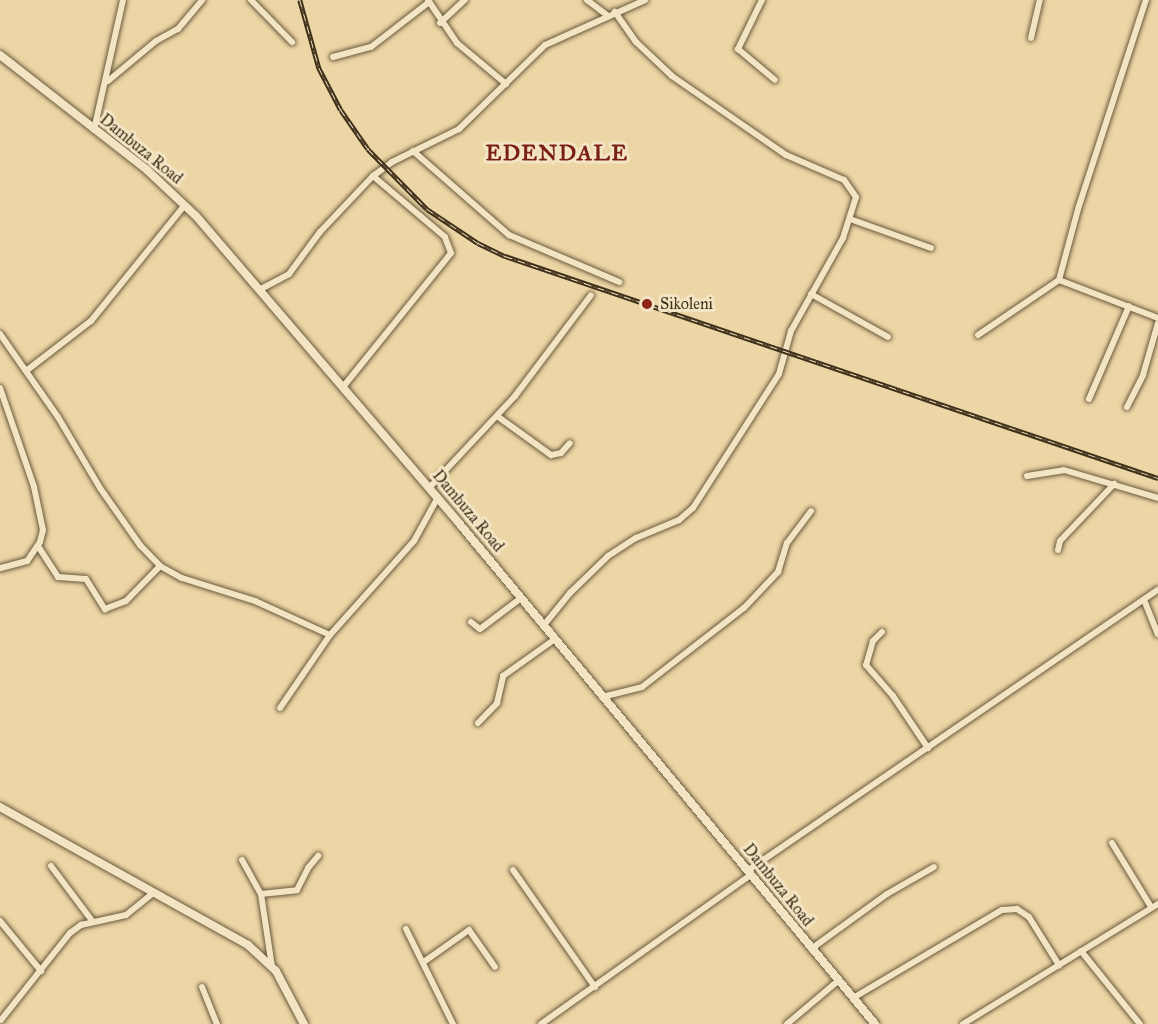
<!DOCTYPE html>
<style>
body{margin:0}
#map{position:relative;width:1158px;height:1024px;overflow:hidden;background:#edd6a5;font-family:"IM FELL Great Primer",serif}
div>[style]{position:absolute}
.roads{filter:drop-shadow(0 0 2px #6a593e) drop-shadow(0 0 2px #6a593e)}
.minor>*{height:6px;margin:-3px;padding:0 3px;transform-origin:3px;border-radius:3px;background:#f3e4c4}
.tertiary>*{height:8px;margin:-4px;padding:0 4px;transform-origin:4px;border-radius:4px;background:#f3e4c4}
.rail>*{height:4.5px;margin-top:-2.25px;transform-origin:0;background:repeating-linear-gradient(90deg,#f3e4c4 0 7px,#3f2f1b 0 14px);box-sizing:border-box;border-block:2px solid #3f2f1b}
.dots>*{width:16px;height:16px;translate:-50% -50%;box-sizing:border-box;border:3px solid #f3e4c4;border-radius:50%}
span{translate:-50% -50%;white-space:nowrap;text-align:center;line-height:1.15;-webkit-text-stroke:6px #f3e4c4;paint-order:stroke}
.street-label{font-size:16px;color:#3f2f1b}
.poi-label{font-size:16px;color:#3f2f1b}
.left{translate:0 -50%;text-align:left}
.district-label{font-size:22px;color:#7a1f14;font-weight:700;letter-spacing:1.5px}
</style>
<div id="map">
<div class="roads">
<div class="minor">
<div style="left:251px;top:0;width:59px;rotate:45.7deg"></div>
<div style="left:428px;top:0;width:52px;rotate:56deg"></div>
<div style="left:457px;top:43px;width:64px;rotate:39.9deg"></div>
<div style="left:587px;top:0;width:25px;rotate:37deg"></div>
<div style="left:762px;top:0;width:55px;rotate:116.1deg"></div>
<div style="left:738px;top:49px;width:48px;rotate:40deg"></div>
<div style="left:440px;top:23px;width:34px;rotate:-43deg"></div>
<div style="left:1031px;top:38px;width:39px;rotate:-77deg"></div>
<div style="left:333px;top:57px;width:39px;rotate:-15deg"></div>
<div style="left:371px;top:47px;width:73px;rotate:-37.8deg"></div>
<div style="left:108px;top:81px;width:62px;rotate:-39.8deg"></div>
<div style="left:156px;top:41px;width:25px;rotate:-29deg"></div>
<div style="left:178px;top:29px;width:38px;rotate:-50deg"></div>
<div style="left:94px;top:130px;width:133px;rotate:-77.4deg"></div>
<div style="left:413px;top:151px;width:128px;rotate:41.2deg"></div>
<div style="left:509px;top:235px;width:120px;rotate:23.1deg"></div>
<div style="left:850px;top:219px;width:86px;rotate:19.7deg"></div>
<div style="left:1059px;top:280px;width:106px;rotate:21deg"></div>
<div style="left:259px;top:290px;width:34px;rotate:-28deg"></div>
<div style="left:289px;top:274px;width:52px;rotate:-53.6deg"></div>
<div style="left:320px;top:232px;width:77px;rotate:-46.6deg"></div>
<div style="left:373px;top:176px;width:24px;rotate:-36deg"></div>
<div style="left:392px;top:162px;width:75px;rotate:-26.2deg"></div>
<div style="left:459px;top:129px;width:120px;rotate:-44.3deg"></div>
<div style="left:545px;top:45px;width:110px;rotate:-24.2deg"></div>
<div style="left:811px;top:294px;width:88px;rotate:29.2deg"></div>
<div style="left:0;top:334px;width:101px;rotate:55.1deg"></div>
<div style="left:58px;top:417px;width:82px;rotate:59.4deg"></div>
<div style="left:100px;top:488px;width:70px;rotate:54.9deg"></div>
<div style="left:140px;top:545px;width:29px;rotate:46deg"></div>
<div style="left:160px;top:566px;width:25px;rotate:29deg"></div>
<div style="left:182px;top:578px;width:77px;rotate:17.5deg"></div>
<div style="left:255px;top:601px;width:82px;rotate:24.4deg"></div>
<div style="left:978px;top:335px;width:98px;rotate:-34.2deg"></div>
<div style="left:1059px;top:280px;width:73px;rotate:-75deg"></div>
<div style="left:1078px;top:209px;width:220px;rotate:-72deg"></div>
<div style="left:26px;top:371px;width:82px;rotate:-37.6deg"></div>
<div style="left:91px;top:321px;width:149px;rotate:-51deg"></div>
<div style="left:343px;top:387px;width:172px;rotate:-51.1deg"></div>
<div style="left:451px;top:253px;width:17px;rotate:-111deg"></div>
<div style="left:445px;top:237px;width:94px;rotate:-139.7deg"></div>
<div style="left:0;top:388px;width:105px;rotate:71deg"></div>
<div style="left:34px;top:487px;width:44px;rotate:78.2deg"></div>
<div style="left:43px;top:530px;width:12px;rotate:104deg"></div>
<div style="left:40px;top:542px;width:23px;rotate:124deg"></div>
<div style="left:27px;top:561px;width:28px;rotate:165deg"></div>
<div style="left:1089px;top:399px;width:101px;rotate:-66.7deg"></div>
<div style="left:1127px;top:407px;width:36px;rotate:-63deg"></div>
<div style="left:1143px;top:375px;width:54px;rotate:-73.9deg"></div>
<div style="left:497px;top:416px;width:67px;rotate:35.8deg"></div>
<div style="left:551px;top:455px;width:10px;rotate:-11deg"></div>
<div style="left:561px;top:453px;width:13px;rotate:-48deg"></div>
<div style="left:1027px;top:476px;width:37px;rotate:-9deg"></div>
<div style="left:1064px;top:470px;width:98px;rotate:16.6deg"></div>
<div style="left:429px;top:488px;width:126px;rotate:-46.9deg"></div>
<div style="left:515px;top:396px;width:126px;rotate:-53deg"></div>
<div style="left:38px;top:546px;width:37px;rotate:57deg"></div>
<div style="left:58px;top:577px;width:28px;rotate:4deg"></div>
<div style="left:86px;top:579px;width:36px;rotate:58deg"></div>
<div style="left:105px;top:609px;width:22px;rotate:-21deg"></div>
<div style="left:126px;top:601px;width:49px;rotate:-45.8deg"></div>
<div style="left:1058px;top:550px;width:9px;rotate:-77deg"></div>
<div style="left:1060px;top:541px;width:79px;rotate:-46.5deg"></div>
<div style="left:1144px;top:600px;width:37px;rotate:68deg"></div>
<div style="left:471px;top:622px;width:11px;rotate:38deg"></div>
<div style="left:480px;top:629px;width:51px;rotate:-37.1deg"></div>
<div style="left:544px;top:625px;width:41px;rotate:-50.9deg"></div>
<div style="left:570px;top:593px;width:53px;rotate:-44.2deg"></div>
<div style="left:608px;top:556px;width:33px;rotate:-33deg"></div>
<div style="left:636px;top:538px;width:47px;rotate:-22.7deg"></div>
<div style="left:679px;top:520px;width:18px;rotate:-41deg"></div>
<div style="left:693px;top:508px;width:159px;rotate:-57.3deg"></div>
<div style="left:779px;top:374px;width:45px;rotate:-74.4deg"></div>
<div style="left:791px;top:331px;width:107px;rotate:-60.8deg"></div>
<div style="left:843px;top:238px;width:43px;rotate:-72.4deg"></div>
<div style="left:856px;top:197px;width:21px;rotate:-125deg"></div>
<div style="left:844px;top:180px;width:63px;rotate:-156.7deg"></div>
<div style="left:786px;top:155px;width:139px;rotate:-145.3deg"></div>
<div style="left:672px;top:76px;width:50px;rotate:-136.6deg"></div>
<div style="left:636px;top:42px;width:37px;rotate:-125deg"></div>
<div style="left:882px;top:632px;width:13px;rotate:135deg"></div>
<div style="left:873px;top:641px;width:25px;rotate:106deg"></div>
<div style="left:866px;top:665px;width:41px;rotate:48.9deg"></div>
<div style="left:893px;top:696px;width:63px;rotate:56.1deg"></div>
<div style="left:602px;top:697px;width:41px;rotate:-14deg"></div>
<div style="left:642px;top:687px;width:129px;rotate:-37.8deg"></div>
<div style="left:744px;top:608px;width:50px;rotate:-46.6deg"></div>
<div style="left:778px;top:572px;width:30px;rotate:-73deg"></div>
<div style="left:787px;top:543px;width:40px;rotate:-53deg"></div>
<div style="left:280px;top:708px;width:88px;rotate:-55.6deg"></div>
<div style="left:330px;top:635px;width:126px;rotate:-48.2deg"></div>
<div style="left:414px;top:541px;width:48px;rotate:-61.3deg"></div>
<div style="left:478px;top:723px;width:28px;rotate:-46deg"></div>
<div style="left:497px;top:703px;width:28px;rotate:-77deg"></div>
<div style="left:503px;top:676px;width:64px;rotate:-35.4deg"></div>
<div style="left:1112px;top:843px;width:75px;rotate:58.6deg"></div>
<div style="left:242px;top:860px;width:39px;rotate:61deg"></div>
<div style="left:261px;top:894px;width:74px;rotate:81.4deg"></div>
<div style="left:51px;top:866px;width:70px;rotate:53.1deg"></div>
<div style="left:513px;top:870px;width:143px;rotate:55deg"></div>
<div style="left:747px;top:871px;width:498px;rotate:-34.4deg"></div>
<div style="left:261px;top:894px;width:36px;rotate:-6deg"></div>
<div style="left:297px;top:890px;width:25px;rotate:-63deg"></div>
<div style="left:308px;top:868px;width:16px;rotate:-50deg"></div>
<div style="left:0;top:921px;width:65px;rotate:50.6deg"></div>
<div style="left:406px;top:929px;width:106px;rotate:63.7deg"></div>
<div style="left:811px;top:949px;width:94px;rotate:-35.9deg"></div>
<div style="left:887px;top:894px;width:54px;rotate:-29.9deg"></div>
<div style="left:1081px;top:951px;width:94px;rotate:51.1deg"></div>
<div style="left:425px;top:961px;width:54px;rotate:-35.2deg"></div>
<div style="left:469px;top:930px;width:45px;rotate:54.9deg"></div>
<div style="left:202px;top:987px;width:40px;rotate:68deg"></div>
<div style="left:853px;top:998px;width:173px;rotate:-30.6deg"></div>
<div style="left:1002px;top:910px;width:15px;rotate:-4deg"></div>
<div style="left:1017px;top:909px;width:14px;rotate:34deg"></div>
<div style="left:1029px;top:917px;width:57px;rotate:58deg"></div>
<div style="left:1px;top:1020px;width:111px;rotate:-51.6deg"></div>
<div style="left:70px;top:933px;width:14px;rotate:-36deg"></div>
<div style="left:81px;top:925px;width:46px;rotate:-12.5deg"></div>
<div style="left:126px;top:915px;width:36px;rotate:-39deg"></div>
<div style="left:541px;top:1024px;width:257px;rotate:-35.4deg"></div>
<div style="left:787px;top:1024px;width:68px;rotate:-40.2deg"></div>
<div style="left:963px;top:1024px;width:229px;rotate:-31.6deg"></div>
</div>
<div class="tertiary">
<div style="left:0;top:55px;width:187px;rotate:38deg"></div>
<div style="left:147px;top:170px;width:67px;rotate:43.2deg"></div>
<div style="left:196px;top:216px;width:403px;rotate:49.4deg"></div>
<div style="left:458px;top:522px;width:653px;rotate:50.28deg"></div>
<div style="left:0;top:807px;width:284px;rotate:29.1deg"></div>
<div style="left:248px;top:945px;width:38px;rotate:43deg"></div>
<div style="left:276px;top:971px;width:60px;rotate:62.2deg"></div>
</div>
</div>
<div class="rail">
<div style="left:300px;top:0;width:71px;rotate:74.4deg"></div>
<div style="left:319px;top:68px;width:47px;rotate:62.4deg"></div>
<div style="left:341px;top:110px;width:47px;rotate:55.3deg"></div>
<div style="left:368px;top:149px;width:84px;rotate:45.5deg"></div>
<div style="left:427px;top:209px;width:61px;rotate:33.7deg"></div>
<div style="left:478px;top:243px;width:30px;rotate:26deg"></div>
<div style="left:505px;top:256px;width:690px;rotate:18.78deg"></div>
</div>
<div class="dots">
<div style="left:647px;top:304px;background:#8f2418"></div>
</div>
<div class="street-label">
<span style="left:141px;top:149px;rotate:39deg">Dambuza Road</span>
<span style="left:468px;top:511px;rotate:50deg">Dambuza Road</span>
<span style="left:778px;top:885px;rotate:51deg">Dambuza Road</span>
</div>
<div class="poi-label">
<span class="left" style="left:660px;top:304px">Sikoleni</span>
</div>
<div class="district-label">
<span style="left:557px;top:153px">EDENDALE</span>
</div>
</div>
